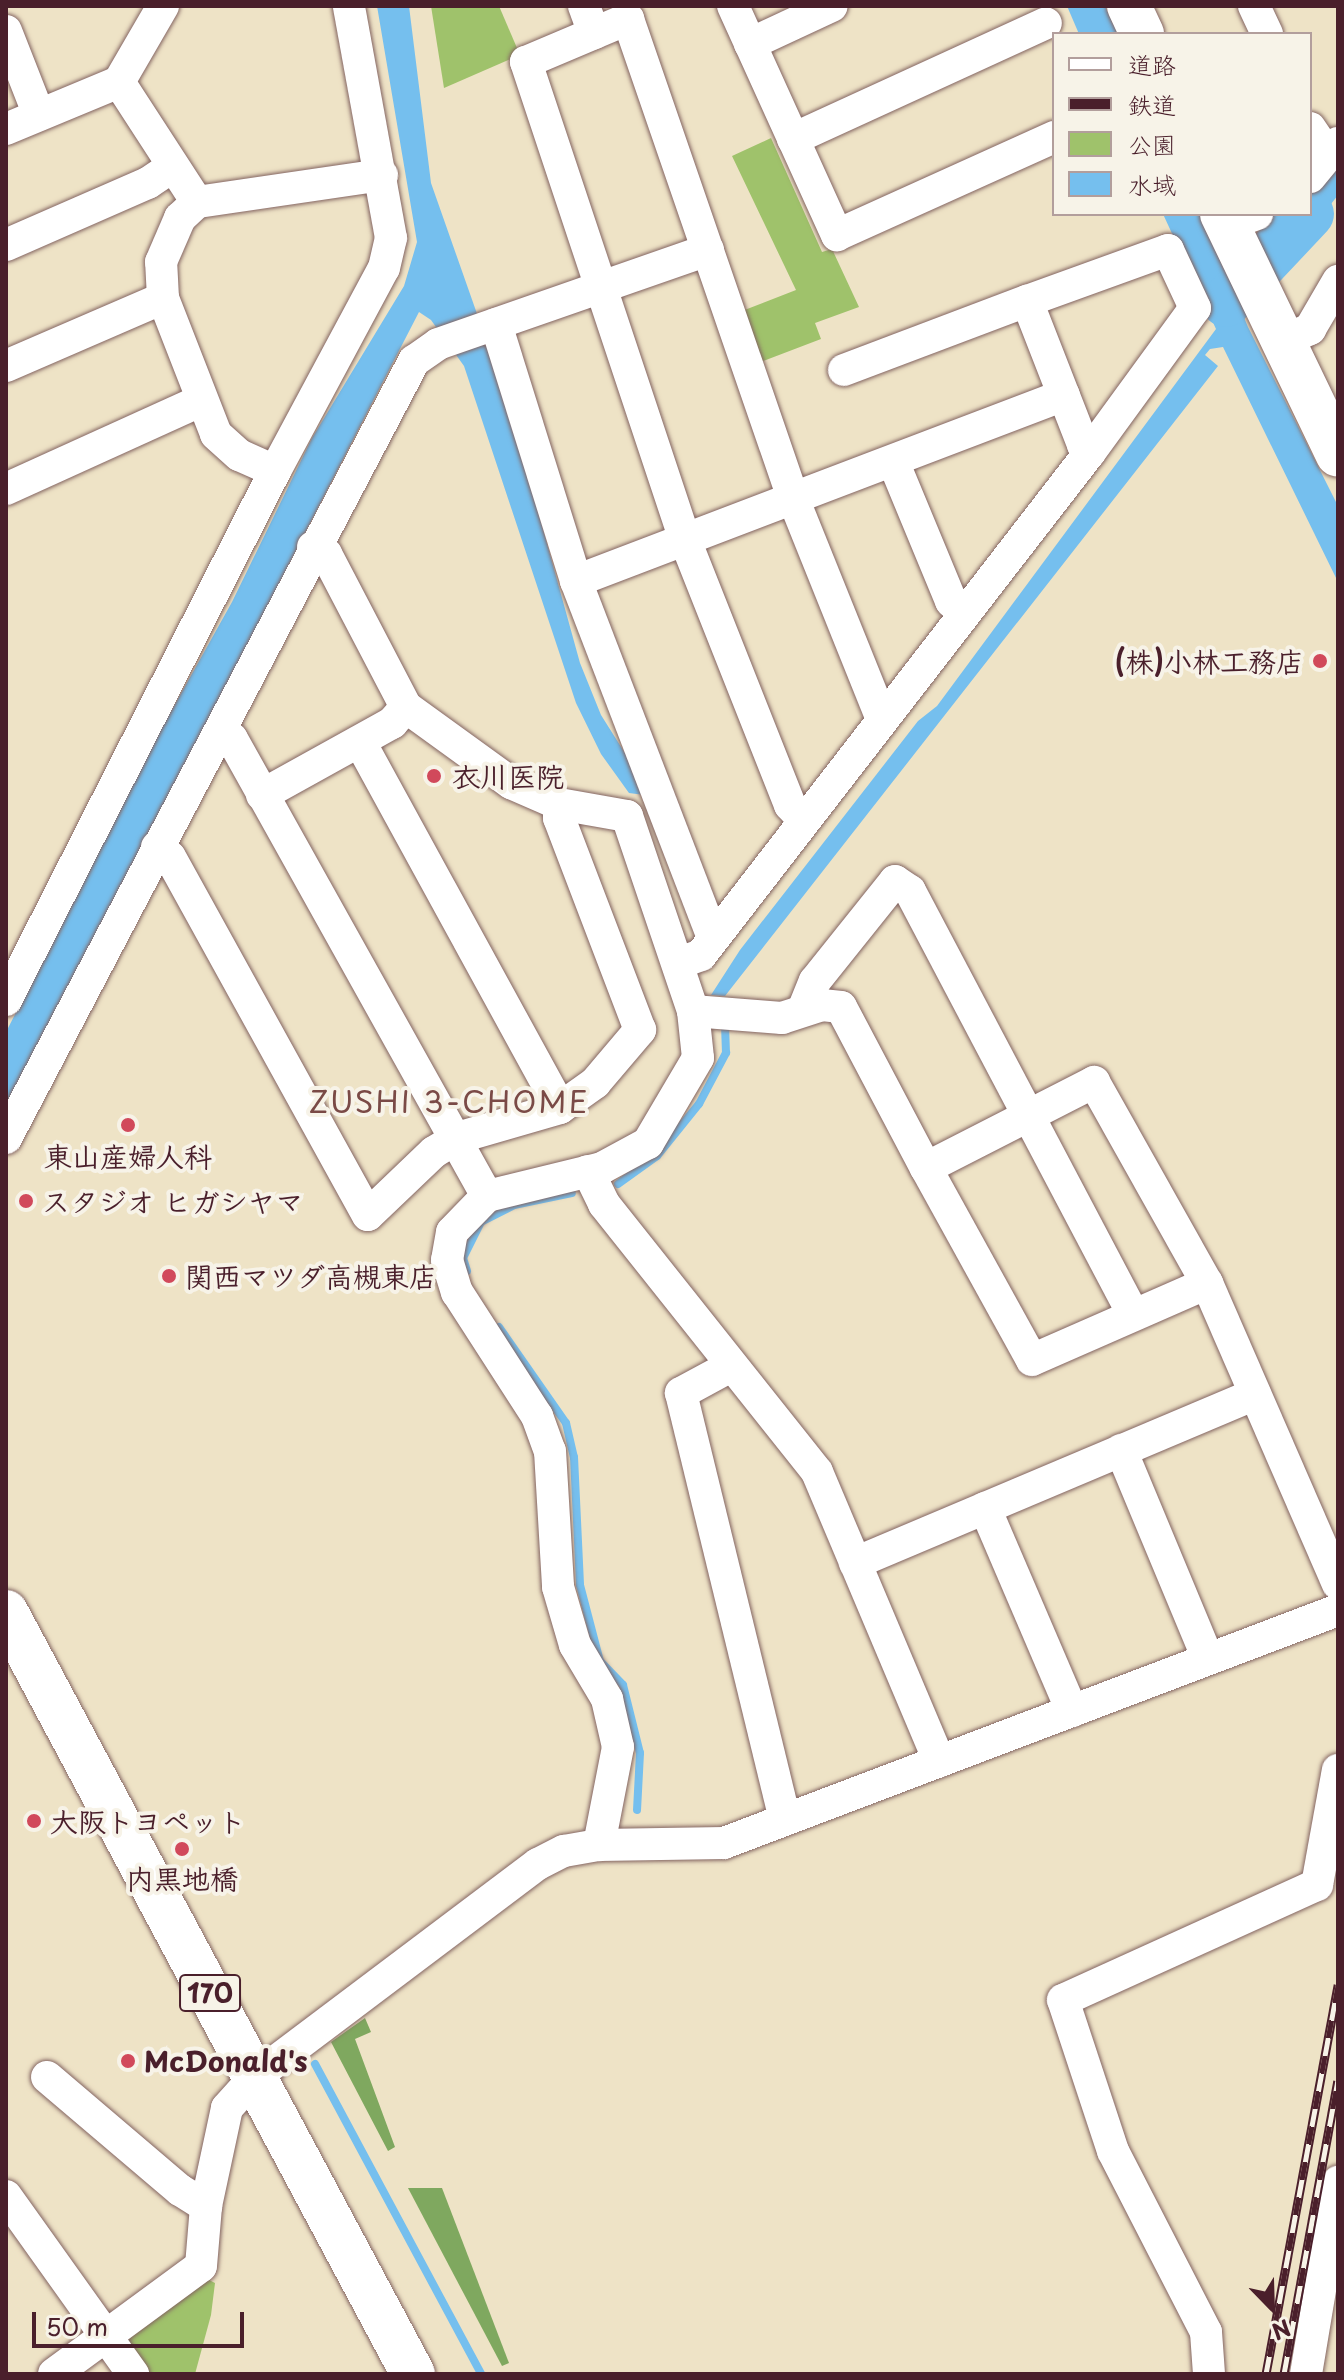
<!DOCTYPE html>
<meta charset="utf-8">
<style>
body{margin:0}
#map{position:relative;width:1344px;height:2380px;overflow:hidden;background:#eee3c6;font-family:"Playpen Sans","Klee One",sans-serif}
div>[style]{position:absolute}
.green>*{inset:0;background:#9fc26b}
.forest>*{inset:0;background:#7fa85f}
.water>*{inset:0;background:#75bfee}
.stream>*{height:8px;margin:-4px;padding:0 4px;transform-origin:4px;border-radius:4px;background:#75bfee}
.river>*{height:50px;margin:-25px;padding:0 25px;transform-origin:25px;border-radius:25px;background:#75bfee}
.roads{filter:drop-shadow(0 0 2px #836461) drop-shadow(0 0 2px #836461)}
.street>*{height:32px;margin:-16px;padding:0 16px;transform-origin:16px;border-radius:16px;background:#fff}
.secondary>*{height:44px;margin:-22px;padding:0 22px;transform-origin:22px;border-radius:22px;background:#fff}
.highway>*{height:44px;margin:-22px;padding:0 22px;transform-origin:22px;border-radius:22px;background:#fff}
.rail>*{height:9px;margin-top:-4.5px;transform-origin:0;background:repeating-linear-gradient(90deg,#f7f3e8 0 18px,#4a1f2b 0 36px);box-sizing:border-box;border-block:2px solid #4a1f2b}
.dots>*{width:22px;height:22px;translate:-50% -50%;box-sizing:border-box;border:4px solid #f7f3e8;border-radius:50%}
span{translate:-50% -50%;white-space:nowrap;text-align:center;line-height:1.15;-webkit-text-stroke:8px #f7f3e8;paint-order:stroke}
.shield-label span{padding:2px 6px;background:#f7f3e8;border:2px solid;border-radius:6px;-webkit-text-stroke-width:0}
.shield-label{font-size:26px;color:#4a1f2b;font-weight:700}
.poi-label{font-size:28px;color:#4a1f2b;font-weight:700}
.right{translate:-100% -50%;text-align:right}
.left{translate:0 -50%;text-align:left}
.neighbourhood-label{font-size:30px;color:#7a4a46;letter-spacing:2px}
.frame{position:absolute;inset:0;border:8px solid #4a1f2b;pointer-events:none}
.legend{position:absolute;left:1052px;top:32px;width:260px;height:184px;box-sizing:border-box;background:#f7f3e8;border:2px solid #b29e9c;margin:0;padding:10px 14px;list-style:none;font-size:24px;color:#4a1f2b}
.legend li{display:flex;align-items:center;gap:16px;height:40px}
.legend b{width:40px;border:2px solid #b29e9c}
.north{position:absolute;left:1232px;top:2268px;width:80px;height:80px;-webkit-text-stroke:6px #f7f3e8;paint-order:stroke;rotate:157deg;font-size:22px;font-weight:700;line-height:32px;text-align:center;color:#4a1f2b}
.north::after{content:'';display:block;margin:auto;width:28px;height:36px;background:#4a1f2b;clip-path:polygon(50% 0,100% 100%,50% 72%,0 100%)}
.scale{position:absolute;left:32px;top:2312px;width:212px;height:36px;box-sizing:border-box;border:4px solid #4a1f2b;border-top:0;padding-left:10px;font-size:24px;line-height:28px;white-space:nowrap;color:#4a1f2b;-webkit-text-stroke:6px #f7f3e8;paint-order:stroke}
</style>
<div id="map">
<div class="green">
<div style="clip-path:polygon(431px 6px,499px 6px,520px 55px,444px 88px)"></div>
<div style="clip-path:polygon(771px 138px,822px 252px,832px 249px,859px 307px,815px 323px,821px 339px,761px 362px,742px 311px,796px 290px,732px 156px)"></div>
<div style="clip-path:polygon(209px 2280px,215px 2283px,211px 2315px,195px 2374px,141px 2374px,123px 2340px)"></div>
</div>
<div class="forest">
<div style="clip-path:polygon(365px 2018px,371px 2032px,355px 2039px,395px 2147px,388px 2151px,331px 2042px)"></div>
<div style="clip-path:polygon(408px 2188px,442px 2188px,509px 2363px,502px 2366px)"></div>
</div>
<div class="water">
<div style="clip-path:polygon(377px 6px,409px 6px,431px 183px,507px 399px,580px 663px,601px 715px,652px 796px,629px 793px,601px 754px,576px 703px,464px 366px,431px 320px,419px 312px,6px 1113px,6px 1032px,160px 731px,232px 602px,312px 438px,404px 286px,417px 242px)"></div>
<div style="clip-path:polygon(1067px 6px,1105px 6px,1118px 34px,1079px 34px)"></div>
<div style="clip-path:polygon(1338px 161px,1338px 195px,1283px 266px,1272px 244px,1296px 214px,1310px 214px,1310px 196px)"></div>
<div style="clip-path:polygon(1163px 214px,1201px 214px,1248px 327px,1338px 506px,1338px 582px,1223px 347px,1210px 349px,1205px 355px,1218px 366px,725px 996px,711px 995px,740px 950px,918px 721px,937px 706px,1216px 329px)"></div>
</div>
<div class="stream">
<div style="left:618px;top:1184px;width:48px;rotate:-35.7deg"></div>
<div style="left:657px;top:1156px;width:67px;rotate:-51.1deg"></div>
<div style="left:699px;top:1104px;width:58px;rotate:-62.1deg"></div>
<div style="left:726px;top:1053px;width:32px;rotate:-92deg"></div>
<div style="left:467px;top:1271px;width:14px;rotate:-107deg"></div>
<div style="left:463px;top:1258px;width:40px;rotate:-63.4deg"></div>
<div style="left:481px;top:1222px;width:37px;rotate:-27deg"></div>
<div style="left:514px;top:1205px;width:59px;rotate:-11.7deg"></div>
<div style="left:499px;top:1327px;width:117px;rotate:55.1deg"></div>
<div style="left:566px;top:1423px;width:35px;rotate:77deg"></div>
<div style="left:574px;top:1457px;width:128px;rotate:87.3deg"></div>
<div style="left:580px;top:1585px;width:79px;rotate:75.3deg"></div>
<div style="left:600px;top:1661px;width:33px;rotate:46deg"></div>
<div style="left:623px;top:1685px;width:70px;rotate:76deg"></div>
<div style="left:640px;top:1753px;width:57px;rotate:93deg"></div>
<div style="left:315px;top:2064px;width:352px;rotate:61.8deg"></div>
</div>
<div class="river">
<div style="left:1226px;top:302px;width:121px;rotate:-46.7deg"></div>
</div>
<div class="roads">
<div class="street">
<div style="left:163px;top:6px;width:88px;rotate:120.1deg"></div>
<div style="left:119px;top:82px;width:143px;rotate:57deg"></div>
<div style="left:584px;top:6px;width:29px;rotate:70deg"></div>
<div style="left:733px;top:6px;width:252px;rotate:65.6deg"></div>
<div style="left:837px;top:235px;width:238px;rotate:-24.3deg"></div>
<div style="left:1254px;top:6px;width:31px;rotate:65deg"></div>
<div style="left:6px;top:31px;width:90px;rotate:68.6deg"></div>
<div style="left:750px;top:44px;width:90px;rotate:-24.9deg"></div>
<div style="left:1310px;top:128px;width:32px;rotate:56deg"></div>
<div style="left:6px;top:129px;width:122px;rotate:-22.6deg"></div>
<div style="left:793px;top:139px;width:278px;rotate:-24.6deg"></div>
<div style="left:1310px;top:177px;width:44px;rotate:-50.5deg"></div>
<div style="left:1227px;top:225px;width:32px;rotate:-20deg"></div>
<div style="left:6px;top:245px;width:155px;rotate:-23.6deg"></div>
<div style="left:148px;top:183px;width:30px;rotate:-34deg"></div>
<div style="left:496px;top:324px;width:269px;rotate:72.7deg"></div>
<div style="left:576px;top:581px;width:381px;rotate:69deg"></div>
<div style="left:1283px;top:341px;width:30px;rotate:-24deg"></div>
<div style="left:1310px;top:329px;width:56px;rotate:-59.7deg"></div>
<div style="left:6px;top:366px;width:171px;rotate:-23.4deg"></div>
<div style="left:844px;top:370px;width:196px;rotate:-20.7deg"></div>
<div style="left:893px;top:461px;width:152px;rotate:67.5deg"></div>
<div style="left:951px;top:601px;width:16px;rotate:45deg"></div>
<div style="left:275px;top:471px;width:39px;rotate:-156deg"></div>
<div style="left:239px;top:455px;width:31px;rotate:-138deg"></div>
<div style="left:216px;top:434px;width:146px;rotate:-111.3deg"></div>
<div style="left:163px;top:298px;width:36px;rotate:-93deg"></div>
<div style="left:161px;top:262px;width:48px;rotate:-66.6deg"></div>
<div style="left:180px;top:218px;width:23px;rotate:-43deg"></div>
<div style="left:197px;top:202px;width:187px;rotate:-8.3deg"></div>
<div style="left:6px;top:489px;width:213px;rotate:-24.4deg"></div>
<div style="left:313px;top:547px;width:15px;rotate:28deg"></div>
<div style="left:326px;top:554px;width:173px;rotate:62.4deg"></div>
<div style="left:406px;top:707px;width:130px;rotate:35.9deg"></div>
<div style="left:511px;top:783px;width:52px;rotate:23.6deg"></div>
<div style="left:559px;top:804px;width:69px;rotate:10deg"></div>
<div style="left:627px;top:816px;width:206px;rotate:71.3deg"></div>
<div style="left:693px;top:1011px;width:47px;rotate:83.9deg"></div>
<div style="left:698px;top:1058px;width:99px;rotate:120.5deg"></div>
<div style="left:648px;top:1143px;width:52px;rotate:151.5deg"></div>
<div style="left:602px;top:1168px;width:118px;rotate:166.3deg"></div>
<div style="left:487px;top:1196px;width:50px;rotate:134.2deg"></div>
<div style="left:452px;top:1232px;width:28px;rotate:100deg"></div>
<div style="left:447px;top:1260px;width:34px;rotate:73deg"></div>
<div style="left:457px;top:1292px;width:148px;rotate:57.2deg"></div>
<div style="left:537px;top:1416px;width:37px;rotate:70deg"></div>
<div style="left:550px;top:1451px;width:136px;rotate:86.6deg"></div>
<div style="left:558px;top:1587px;width:60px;rotate:73.7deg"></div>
<div style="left:575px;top:1645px;width:63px;rotate:59.3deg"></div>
<div style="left:607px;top:1699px;width:49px;rotate:77.1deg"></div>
<div style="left:618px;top:1747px;width:100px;rotate:101deg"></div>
<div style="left:576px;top:581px;width:522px;rotate:-20.86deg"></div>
<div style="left:222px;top:732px;width:12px;rotate:35deg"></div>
<div style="left:232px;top:739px;width:523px;rotate:60.84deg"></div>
<div style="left:360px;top:742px;width:417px;rotate:61.3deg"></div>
<div style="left:262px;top:795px;width:149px;rotate:-29deg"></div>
<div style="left:392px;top:723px;width:21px;rotate:-49deg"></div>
<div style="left:803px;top:819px;width:19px;rotate:-133deg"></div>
<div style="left:790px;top:805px;width:285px;rotate:-111.6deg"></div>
<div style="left:685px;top:540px;width:504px;rotate:-108.4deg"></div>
<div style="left:526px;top:62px;width:111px;rotate:-22.9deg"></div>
<div style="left:628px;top:19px;width:507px;rotate:70.99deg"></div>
<div style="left:793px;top:498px;width:236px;rotate:68.1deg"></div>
<div style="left:157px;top:847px;width:16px;rotate:38deg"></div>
<div style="left:170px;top:857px;width:409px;rotate:61.1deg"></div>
<div style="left:368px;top:1215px;width:91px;rotate:-43.7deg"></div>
<div style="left:434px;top:1152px;width:27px;rotate:-31deg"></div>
<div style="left:457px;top:1138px;width:107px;rotate:-16.2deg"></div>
<div style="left:560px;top:1108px;width:43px;rotate:-35.5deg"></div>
<div style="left:595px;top:1083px;width:70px;rotate:-49.7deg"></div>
<div style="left:640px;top:1030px;width:227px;rotate:-110.9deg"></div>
<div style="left:559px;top:818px;width:14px;rotate:-90deg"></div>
<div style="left:679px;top:963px;width:23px;rotate:-20deg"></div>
<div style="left:701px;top:955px;width:636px;rotate:-52.28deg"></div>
<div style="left:1090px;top:452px;width:178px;rotate:-53.9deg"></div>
<div style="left:1195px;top:308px;width:64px;rotate:-115deg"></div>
<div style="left:1168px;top:250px;width:150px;rotate:160.1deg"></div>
<div style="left:1027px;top:301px;width:155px;rotate:68.7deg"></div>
<div style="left:1083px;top:445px;width:10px;rotate:45deg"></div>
<div style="left:6px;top:1000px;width:593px;rotate:-63.05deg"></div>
<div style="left:275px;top:471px;width:230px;rotate:-61.8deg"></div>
<div style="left:384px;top:268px;width:31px;rotate:-77deg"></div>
<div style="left:391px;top:238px;width:236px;rotate:-100.3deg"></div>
<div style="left:803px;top:1010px;width:31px;rotate:-68deg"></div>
<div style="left:815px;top:981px;width:128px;rotate:-51.3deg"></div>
<div style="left:895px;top:881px;width:18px;rotate:34deg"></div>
<div style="left:910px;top:891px;width:478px;rotate:62.2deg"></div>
<div style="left:693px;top:1011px;width:89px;rotate:4.5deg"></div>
<div style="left:782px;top:1018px;width:42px;rotate:-18deg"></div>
<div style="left:822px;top:1005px;width:19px;rotate:6deg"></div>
<div style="left:841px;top:1007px;width:182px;rotate:62.2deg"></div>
<div style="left:926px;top:1168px;width:189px;rotate:-27.1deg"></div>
<div style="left:1094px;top:1082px;width:231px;rotate:60.7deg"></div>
<div style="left:1207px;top:1283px;width:328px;rotate:66.5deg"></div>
<div style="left:6px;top:1138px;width:878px;rotate:-62.3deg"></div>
<div style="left:414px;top:361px;width:29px;rotate:-35deg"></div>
<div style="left:438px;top:344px;width:286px;rotate:-19.2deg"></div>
<div style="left:926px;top:1168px;width:219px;rotate:61.1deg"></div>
<div style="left:1032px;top:1360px;width:191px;rotate:-23.7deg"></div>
<div style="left:588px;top:1171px;width:37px;rotate:64deg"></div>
<div style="left:604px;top:1204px;width:342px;rotate:51.5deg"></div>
<div style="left:817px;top:1472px;width:314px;rotate:67.1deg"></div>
<div style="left:731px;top:1366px;width:57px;rotate:151.6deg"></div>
<div style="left:681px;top:1393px;width:439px;rotate:76.3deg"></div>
<div style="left:1121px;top:1450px;width:226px;rotate:67.4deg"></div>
<div style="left:985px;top:1508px;width:221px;rotate:66.8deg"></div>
<div style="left:855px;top:1563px;width:434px;rotate:-22.9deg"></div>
<div style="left:47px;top:2077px;width:175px;rotate:40.4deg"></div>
<div style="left:180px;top:2190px;width:31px;rotate:32deg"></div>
<div style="left:6px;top:2196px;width:219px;rotate:54.5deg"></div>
<div style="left:54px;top:2374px;width:182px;rotate:-36.3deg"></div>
<div style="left:201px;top:2266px;width:60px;rotate:-85.2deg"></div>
<div style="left:206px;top:2206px;width:100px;rotate:-77.9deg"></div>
<div style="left:227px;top:2108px;width:42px;rotate:-47.9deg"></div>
<div style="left:255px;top:2077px;width:354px;rotate:-37deg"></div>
<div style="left:538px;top:1864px;width:29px;rotate:-27deg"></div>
<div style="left:564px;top:1851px;width:36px;rotate:-10deg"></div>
<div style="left:599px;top:1845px;width:125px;rotate:-0.9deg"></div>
<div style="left:724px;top:1843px;width:657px;rotate:-20.78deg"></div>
<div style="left:1209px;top:2374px;width:42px;rotate:-94.1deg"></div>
<div style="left:1206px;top:2332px;width:203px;rotate:-117.2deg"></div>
<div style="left:1113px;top:2151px;width:159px;rotate:-108.3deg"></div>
<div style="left:1063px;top:2000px;width:279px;rotate:-24.4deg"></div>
<div style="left:1317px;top:1885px;width:117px;rotate:-79.7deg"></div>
<div style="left:1306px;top:2374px;width:195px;rotate:-80.5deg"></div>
</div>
<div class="secondary">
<div style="left:1129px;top:6px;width:31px;rotate:65deg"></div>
<div style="left:1222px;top:214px;width:267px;rotate:64.3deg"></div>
</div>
<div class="highway">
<div style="left:6px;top:1612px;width:864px;rotate:61.89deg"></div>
</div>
</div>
<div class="rail">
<div style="left:1266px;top:2374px;width:396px;rotate:-79.5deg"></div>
<div style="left:1284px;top:2374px;width:298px;rotate:-79.6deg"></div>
</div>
<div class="dots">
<div style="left:1320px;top:661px;background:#d1495b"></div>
<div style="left:434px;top:776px;background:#d1495b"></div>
<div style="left:128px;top:1125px;background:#d1495b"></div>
<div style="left:26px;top:1201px;background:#d1495b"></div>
<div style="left:169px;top:1276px;background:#d1495b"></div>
<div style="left:34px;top:1821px;background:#d1495b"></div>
<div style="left:182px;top:1849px;background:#d1495b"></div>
<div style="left:128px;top:2061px;background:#d1495b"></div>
</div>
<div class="shield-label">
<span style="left:210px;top:1993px">170</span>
</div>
<div class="poi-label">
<span class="right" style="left:1304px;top:661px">(株)小林工務店</span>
<span class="left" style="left:452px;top:776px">衣川医院</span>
<span style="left:128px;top:1156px">東山産婦人科</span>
<span class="left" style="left:42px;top:1201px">スタジオ ヒガシヤマ</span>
<span class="left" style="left:185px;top:1276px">関西マツダ高槻東店</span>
<span class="left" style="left:50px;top:1821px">大阪トヨペット</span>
<span style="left:182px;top:1878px">内黒地橋</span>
<span class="left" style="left:144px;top:2061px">McDonald's</span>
</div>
<div class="neighbourhood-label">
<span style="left:449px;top:1101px">ZUSHI 3-CHOME</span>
</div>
<div class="frame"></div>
<ul class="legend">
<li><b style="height:10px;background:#fff"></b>道路</li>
<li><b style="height:10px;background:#4a1f2b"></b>鉄道</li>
<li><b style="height:22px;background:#9fc26b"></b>公園</li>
<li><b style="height:22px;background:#75bfee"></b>水域</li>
</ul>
<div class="north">N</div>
<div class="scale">50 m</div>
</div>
